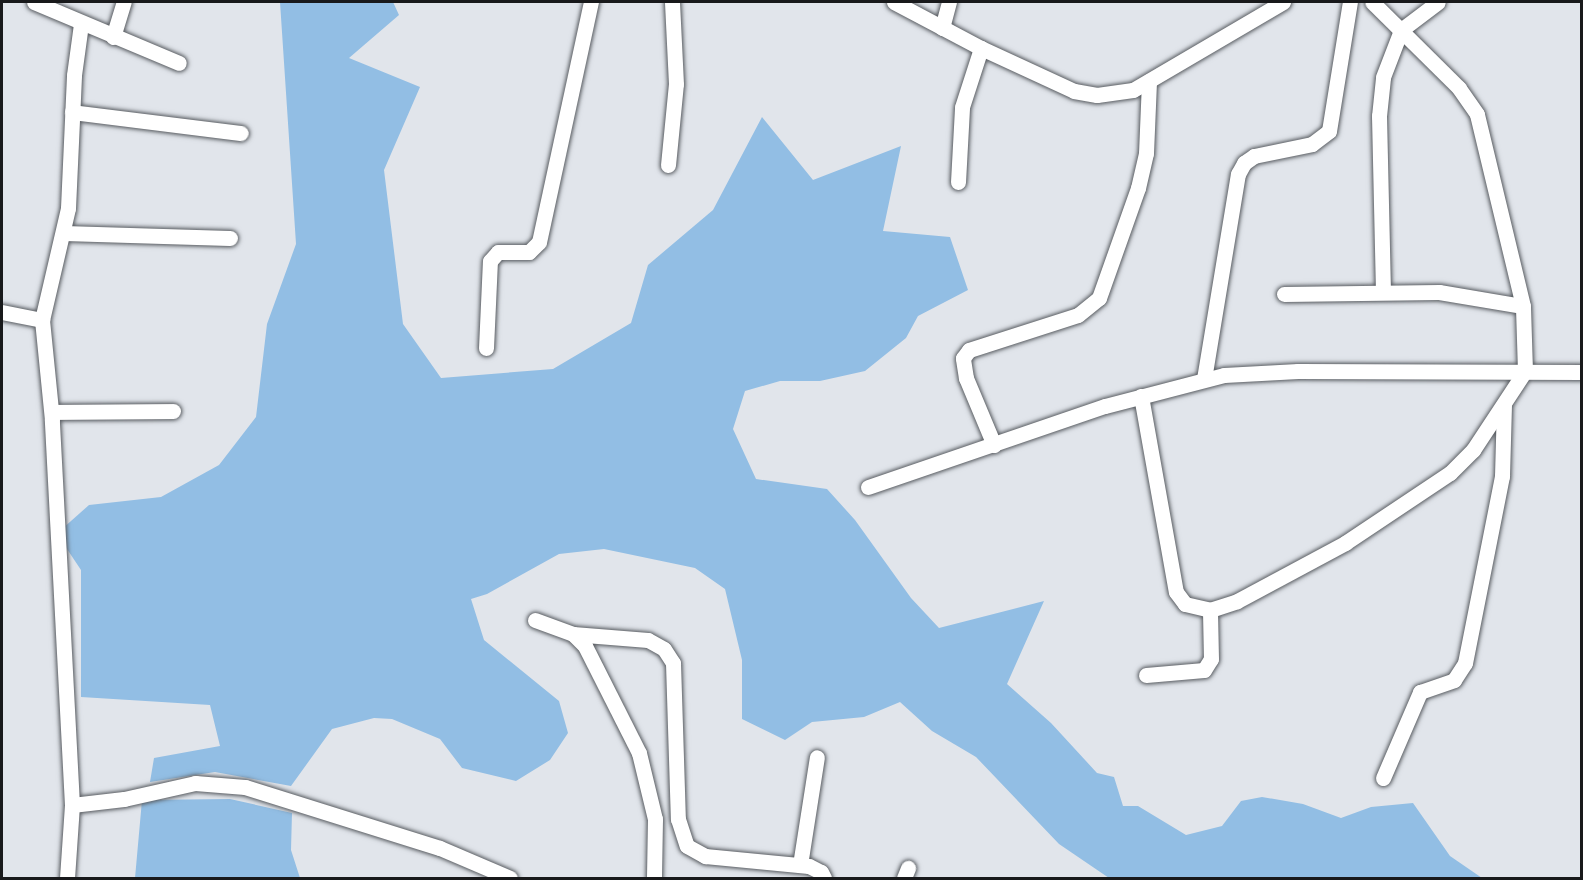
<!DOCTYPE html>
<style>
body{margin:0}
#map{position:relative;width:1583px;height:880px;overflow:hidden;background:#e1e5eb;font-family:"Archivo Narrow",sans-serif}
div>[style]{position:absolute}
.water>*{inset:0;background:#92bee4}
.roads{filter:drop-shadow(0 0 2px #585c61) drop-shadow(0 0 2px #585c61)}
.street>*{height:15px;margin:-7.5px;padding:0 7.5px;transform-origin:7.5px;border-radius:7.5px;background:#fff}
span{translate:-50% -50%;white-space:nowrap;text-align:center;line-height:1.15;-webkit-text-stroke:6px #e1e5eb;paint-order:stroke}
.frame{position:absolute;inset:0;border:3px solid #18191b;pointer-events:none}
</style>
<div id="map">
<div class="water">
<div style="clip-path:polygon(280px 2px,393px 2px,399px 15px,349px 58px,420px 87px,384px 170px,403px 324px,441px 378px,553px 369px,631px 323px,648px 265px,713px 210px,762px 117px,813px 180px,901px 146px,883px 231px,950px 237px,968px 290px,918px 316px,906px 338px,865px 371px,820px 381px,780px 381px,745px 391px,733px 429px,756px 479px,827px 489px,855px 520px,911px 598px,939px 628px,1044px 601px,1007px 684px,1051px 723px,1097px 773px,1114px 777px,1123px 806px,1138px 806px,1186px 835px,1222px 826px,1241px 801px,1262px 797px,1303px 804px,1341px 818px,1371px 807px,1413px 803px,1450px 856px,1482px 878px,1109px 878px,1059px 844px,976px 757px,932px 731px,900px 702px,864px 717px,812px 722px,785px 740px,742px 719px,742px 660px,725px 589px,695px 568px,604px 549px,559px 554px,487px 594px,471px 599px,484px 640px,559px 701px,568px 733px,550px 760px,516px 781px,462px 768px,440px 739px,392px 719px,374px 718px,332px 729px,291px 786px,215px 772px,150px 782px,154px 758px,220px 746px,210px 705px,81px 697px,81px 570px,65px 546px,62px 529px,89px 505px,161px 497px,219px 465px,256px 417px,267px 324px,296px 244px)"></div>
<div style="clip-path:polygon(230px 799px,292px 813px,291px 850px,300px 878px,135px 878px,142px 800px)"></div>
</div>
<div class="roads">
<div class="street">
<div style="left:34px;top:2px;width:157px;rotate:22.8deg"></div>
<div style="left:894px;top:2px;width:98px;rotate:27.9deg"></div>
<div style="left:981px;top:48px;width:102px;rotate:24.8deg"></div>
<div style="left:1074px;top:91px;width:23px;rotate:10deg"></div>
<div style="left:1097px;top:95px;width:36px;rotate:-8deg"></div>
<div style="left:1133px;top:90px;width:174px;rotate:-30.4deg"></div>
<div style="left:942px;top:28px;width:27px;rotate:-75deg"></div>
<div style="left:113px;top:37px;width:37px;rotate:-73deg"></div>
<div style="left:72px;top:112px;width:170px;rotate:7.1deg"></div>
<div style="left:668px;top:165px;width:81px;rotate:-84.4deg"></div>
<div style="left:676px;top:84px;width:82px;rotate:-92.8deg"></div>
<div style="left:958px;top:182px;width:75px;rotate:-86.9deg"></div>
<div style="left:962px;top:107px;width:62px;rotate:-72.1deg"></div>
<div style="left:63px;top:233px;width:167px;rotate:1.7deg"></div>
<div style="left:1383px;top:292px;width:176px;rotate:-91.3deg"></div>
<div style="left:1379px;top:116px;width:39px;rotate:-84deg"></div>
<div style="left:1383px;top:77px;width:50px;rotate:-69deg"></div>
<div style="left:1401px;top:30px;width:46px;rotate:-37.1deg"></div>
<div style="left:1284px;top:294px;width:155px;rotate:-0.7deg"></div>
<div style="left:1439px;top:292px;width:85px;rotate:9.5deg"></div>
<div style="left:2px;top:312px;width:41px;rotate:11.3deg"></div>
<div style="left:486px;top:348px;width:87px;rotate:-87.4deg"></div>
<div style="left:490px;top:261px;width:12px;rotate:-48deg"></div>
<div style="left:498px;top:252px;width:31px"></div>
<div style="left:529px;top:252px;width:14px;rotate:-45deg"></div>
<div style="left:539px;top:242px;width:246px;rotate:-77.8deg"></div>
<div style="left:1204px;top:379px;width:208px;rotate:-80.6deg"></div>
<div style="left:1238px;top:174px;width:13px;rotate:-61deg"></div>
<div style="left:1244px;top:163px;width:12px;rotate:-35deg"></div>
<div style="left:1254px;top:156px;width:59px;rotate:-11.7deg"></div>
<div style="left:1312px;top:144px;width:21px;rotate:-37deg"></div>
<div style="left:1329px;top:131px;width:131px;rotate:-80.8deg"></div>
<div style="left:1141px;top:396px;width:199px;rotate:79.9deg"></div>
<div style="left:1176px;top:592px;width:15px;rotate:53deg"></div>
<div style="left:1185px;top:604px;width:26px;rotate:13deg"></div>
<div style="left:52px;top:412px;width:121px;rotate:-0.5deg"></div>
<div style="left:994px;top:445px;width:73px;rotate:-112.7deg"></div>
<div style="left:966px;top:378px;width:20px;rotate:-99deg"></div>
<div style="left:963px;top:358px;width:10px;rotate:-53deg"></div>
<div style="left:969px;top:350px;width:114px;rotate:-17.8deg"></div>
<div style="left:1078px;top:315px;width:27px;rotate:-39deg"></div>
<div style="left:1099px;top:298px;width:117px;rotate:-70.5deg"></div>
<div style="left:1138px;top:188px;width:36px;rotate:-77deg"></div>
<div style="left:1146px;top:153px;width:72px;rotate:-87.6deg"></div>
<div style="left:868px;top:487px;width:250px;rotate:-18.9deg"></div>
<div style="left:1105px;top:406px;width:123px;rotate:-14.6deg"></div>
<div style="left:1224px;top:375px;width:74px;rotate:-3.1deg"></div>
<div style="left:1298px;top:371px;width:284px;rotate:0.2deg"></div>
<div style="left:535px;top:620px;width:40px;rotate:20.2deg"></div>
<div style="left:573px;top:634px;width:17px;rotate:45deg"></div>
<div style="left:585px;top:646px;width:120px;rotate:63.2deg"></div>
<div style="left:639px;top:753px;width:68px;rotate:76.4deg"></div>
<div style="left:655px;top:819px;width:59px;rotate:91deg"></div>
<div style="left:573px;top:634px;width:75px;rotate:4.6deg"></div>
<div style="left:648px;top:640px;width:18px;rotate:29deg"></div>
<div style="left:664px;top:649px;width:17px;rotate:57deg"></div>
<div style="left:673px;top:663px;width:156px;rotate:88.2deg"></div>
<div style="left:678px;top:819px;width:28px;rotate:72deg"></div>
<div style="left:687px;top:846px;width:21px;rotate:29deg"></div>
<div style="left:705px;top:856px;width:104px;rotate:5.5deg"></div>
<div style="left:809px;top:866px;width:13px;rotate:27deg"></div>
<div style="left:821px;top:872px;width:7px;rotate:63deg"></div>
<div style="left:1146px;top:675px;width:58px;rotate:-4.9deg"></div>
<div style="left:1204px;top:670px;width:13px;rotate:-58deg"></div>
<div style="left:1211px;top:659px;width:49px;rotate:-91.2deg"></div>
<div style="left:1210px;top:610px;width:28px;rotate:-18deg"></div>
<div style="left:1237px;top:601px;width:123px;rotate:-28.2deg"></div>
<div style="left:1345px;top:543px;width:126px;rotate:-33.7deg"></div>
<div style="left:1450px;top:473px;width:33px;rotate:-45deg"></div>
<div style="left:1473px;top:450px;width:95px;rotate:-56.6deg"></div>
<div style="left:1525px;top:371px;width:65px;rotate:-91.8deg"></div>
<div style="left:1523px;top:306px;width:197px;rotate:-103.5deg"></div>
<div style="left:1477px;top:114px;width:32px;rotate:-125deg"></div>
<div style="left:1459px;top:88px;width:122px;rotate:-135.3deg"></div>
<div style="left:1383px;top:778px;width:94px;rotate:-66.7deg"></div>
<div style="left:1420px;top:692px;width:36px;rotate:-19deg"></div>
<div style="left:1454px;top:680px;width:20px;rotate:-57deg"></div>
<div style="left:1465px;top:663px;width:191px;rotate:-78.8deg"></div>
<div style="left:1502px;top:476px;width:72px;rotate:-88.4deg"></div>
<div style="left:72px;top:805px;width:52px;rotate:-6.6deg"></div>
<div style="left:124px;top:799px;width:73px;rotate:-12.7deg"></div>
<div style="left:195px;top:783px;width:50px;rotate:4.6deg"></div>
<div style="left:245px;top:787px;width:204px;rotate:17.4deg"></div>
<div style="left:440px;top:848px;width:76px;rotate:23.2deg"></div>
<div style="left:800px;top:865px;width:109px;rotate:-81.1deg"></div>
<div style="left:67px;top:878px;width:73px;rotate:-86.1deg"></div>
<div style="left:72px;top:805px;width:386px;rotate:-93deg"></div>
<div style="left:52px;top:420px;width:100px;rotate:-95.7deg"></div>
<div style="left:42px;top:320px;width:115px;rotate:-76.9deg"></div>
<div style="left:68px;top:208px;width:133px;rotate:-87.4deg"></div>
<div style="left:74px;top:75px;width:51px;rotate:-82.2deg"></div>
<div style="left:904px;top:878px;width:11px;rotate:-68deg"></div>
</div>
</div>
<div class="frame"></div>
</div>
